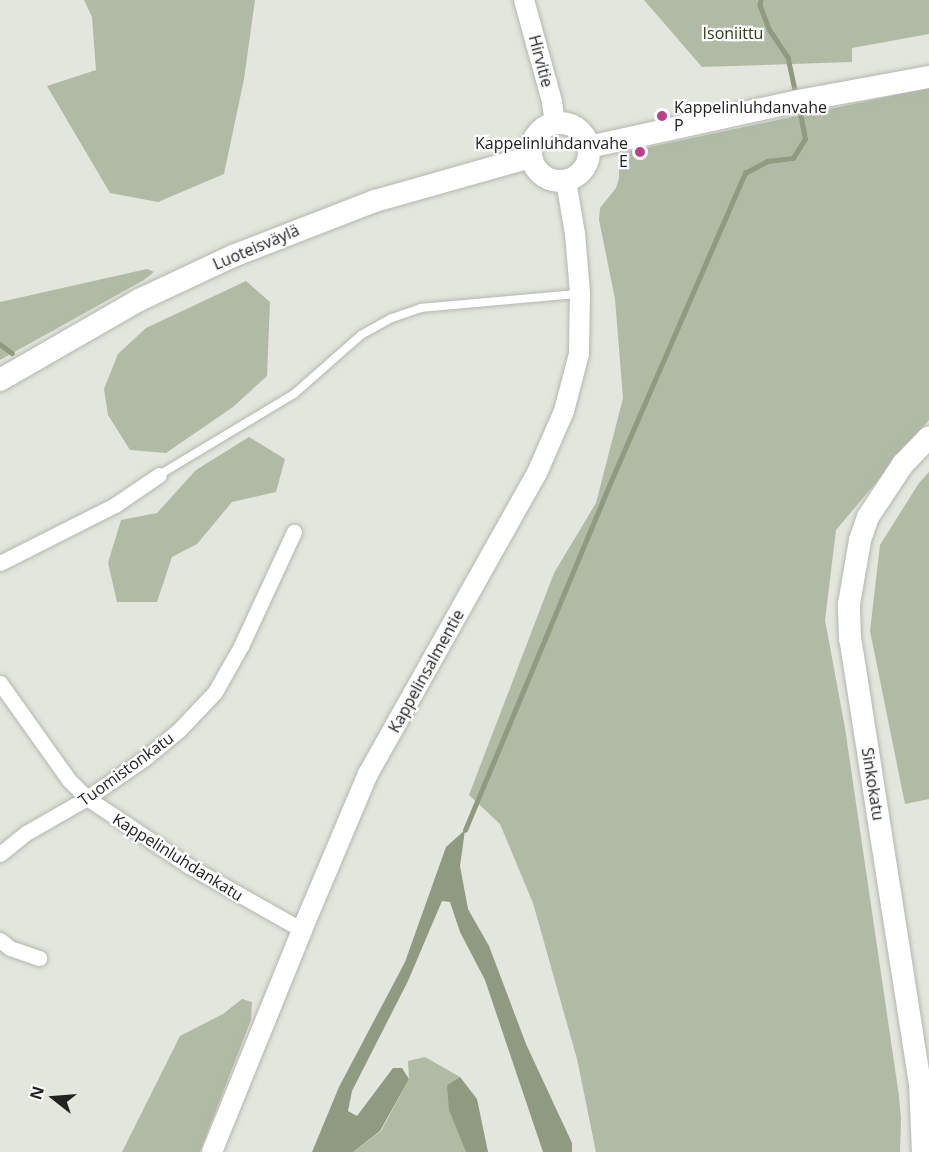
<!DOCTYPE html>
<meta charset="utf-8">
<style>
body{margin:0}
#map{position:relative;width:929px;height:1152px;overflow:hidden;background:#e2e6dd;font-family:"Open Sans",sans-serif}
div>[style]{position:absolute}
.green>*{inset:0;background:#b1baa4}
.water>*{inset:0;background:#8f9a80}
.stream>*{height:4.5px;margin:-2.25px;padding:0 2.25px;transform-origin:2.25px;border-radius:2.25px;background:#8f9a80}
.roads{filter:drop-shadow(0 0 2px #b4b7af) drop-shadow(0 0 2px #b4b7af)}
.service>*{height:8px;margin:-4px;padding:0 4px;transform-origin:4px;border-radius:4px;background:#fff}
.minor>*{height:15px;margin:-7.5px;padding:0 7.5px;transform-origin:7.5px;border-radius:7.5px;background:#fff}
.tertiary>*{height:20px;margin:-10px;padding:0 10px;transform-origin:10px;border-radius:10px;background:#fff}
.secondary>*{height:22px;margin:-11px;padding:0 11px;transform-origin:11px;border-radius:11px;background:#fff}
.secondary>.ring{margin:-11px;padding:0;box-sizing:content-box;background:none;border:22px solid #fff;border-radius:50%}
.dots>*{width:16px;height:16px;translate:-50% -50%;box-sizing:border-box;border:3px solid #fff;border-radius:50%}
span{translate:-50% -50%;white-space:nowrap;text-align:center;line-height:1.15;-webkit-text-stroke:4.5px #fff;paint-order:stroke}
.park-label{font-size:16px;color:#2e3d10}
.street-label{font-size:16px;color:#222320}
.poi-label{font-size:16px;color:#222320}
.left{translate:0 -50%;text-align:left}
.right{translate:-100% -50%;text-align:right}
.north{position:absolute;left:24px;top:1068px;width:60px;height:60px;-webkit-text-stroke:4px #fff;paint-order:stroke;rotate:287deg;font-size:16px;font-weight:700;line-height:24px;text-align:center;color:#222320}
.north::after{content:'';display:block;margin:auto;width:21px;height:27px;background:#222320;clip-path:polygon(50% 0,100% 100%,50% 72%,0 100%)}
</style>
<div id="map">
<div class="green">
<div style="clip-path:polygon(84px 0,255px 0,244px 79px,224px 174px,158px 202px,110px 193px,47px 86px,96px 70px,92px 17px)"></div>
<div style="clip-path:polygon(644px 0,929px 0,929px 34px,852px 48px,852px 62px,702px 67px)"></div>
<div style="clip-path:polygon(929px 88px,929px 420px,836px 530px,825px 620px,845px 728px,899px 1096px,901px 1119px,900px 1152px,596px 1152px,577px 1059px,533px 903px,500px 824px,469px 795px,554px 573px,596px 503px,623px 398px,615px 299px,599px 220px,600px 208px,616px 188px,619px 178px,619px 158px,621px 153px)"></div>
<div style="clip-path:polygon(147px 269px,154px 272px,144px 280px,0 360px,0 302px)"></div>
<div style="clip-path:polygon(246px 281px,270px 302px,267px 376px,233px 407px,166px 453px,130px 450px,108px 415px,104px 389px,118px 354px,146px 328px)"></div>
<div style="clip-path:polygon(249px 437px,285px 459px,276px 492px,232px 502px,197px 544px,172px 557px,157px 602px,117px 602px,108px 563px,121px 520px,157px 513px,196px 470px)"></div>
<div style="clip-path:polygon(929px 472px,929px 799px,905px 804px,870px 631px,880px 545px,919px 483px)"></div>
<div style="clip-path:polygon(242px 999px,252px 1002px,251px 1020px,200px 1152px,122px 1152px,180px 1036px,223px 1014px)"></div>
<div style="clip-path:polygon(425px 1057px,460px 1077px,447px 1085px,466px 1152px,353px 1152px,381px 1131px,409px 1079px,408px 1061px)"></div>
</div>
<div class="water">
<div style="clip-path:polygon(465px 830px,460px 866px,468px 909px,489px 946px,526px 1044px,572px 1143px,572px 1152px,543px 1152px,485px 980px,460px 932px,450px 902px,442px 901px,408px 981px,352px 1091px,348px 1111px,357px 1116px,393px 1068px,402px 1068px,409px 1079px,380px 1131px,353px 1152px,312px 1152px,339px 1087px,405px 962px,446px 847px)"></div>
<div style="clip-path:polygon(460px 1077px,477px 1099px,488px 1152px,466px 1152px,449px 1110px,447px 1085px)"></div>
</div>
<div class="stream">
<div style="left:761px;top:0;width:5px;rotate:101deg"></div>
<div style="left:760px;top:5px;width:26px;rotate:69deg"></div>
<div style="left:769px;top:29px;width:34px;rotate:56deg"></div>
<div style="left:788px;top:57px;width:38px;rotate:78deg"></div>
<div style="left:0;top:344px;width:15px;rotate:37deg"></div>
<div style="left:465px;top:830px;width:371px;rotate:-67.3deg"></div>
<div style="left:608px;top:488px;width:344px;rotate:-66.5deg"></div>
<div style="left:745px;top:173px;width:26px;rotate:-28deg"></div>
<div style="left:768px;top:161px;width:25px;rotate:-7deg"></div>
<div style="left:793px;top:158px;width:22px;rotate:-58deg"></div>
<div style="left:805px;top:139px;width:32px;rotate:-101deg"></div>
</div>
<div class="roads">
<div class="service">
<div style="left:159px;top:475px;width:157px;rotate:-31deg"></div>
<div style="left:294px;top:394px;width:89px;rotate:-41.4deg"></div>
<div style="left:361px;top:335px;width:35px;rotate:-29deg"></div>
<div style="left:392px;top:318px;width:31px;rotate:-19deg"></div>
<div style="left:421px;top:308px;width:158px;rotate:-5.1deg"></div>
</div>
<div class="minor">
<div style="left:0;top:563px;width:129px;rotate:-26.8deg"></div>
<div style="left:115px;top:505px;width:53px;rotate:-34.3deg"></div>
<div style="left:0;top:683px;width:119px;rotate:54.6deg"></div>
<div style="left:69px;top:780px;width:25px;rotate:45deg"></div>
<div style="left:87px;top:798px;width:123px;rotate:33.7deg"></div>
<div style="left:189px;top:866px;width:130px;rotate:29.5deg"></div>
<div style="left:0;top:854px;width:33px;rotate:-39deg"></div>
<div style="left:26px;top:833px;width:70px;rotate:-29.8deg"></div>
<div style="left:87px;top:798px;width:70px;rotate:-34.6deg"></div>
<div style="left:145px;top:758px;width:44px;rotate:-39.5deg"></div>
<div style="left:179px;top:730px;width:52px;rotate:-46.5deg"></div>
<div style="left:215px;top:692px;width:53px;rotate:-60.5deg"></div>
<div style="left:241px;top:646px;width:126px;rotate:-65.1deg"></div>
<div style="left:0;top:940px;width:13px;rotate:39deg"></div>
<div style="left:10px;top:948px;width:31px;rotate:19deg"></div>
</div>
<div class="tertiary">
<div style="left:524px;top:0;width:106px;rotate:74.6deg"></div>
<div style="left:552px;top:102px;width:21px;rotate:82deg"></div>
<div style="left:212px;top:1152px;width:240px;rotate:-67.9deg"></div>
<div style="left:302px;top:930px;width:169px;rotate:-67.1deg"></div>
<div style="left:368px;top:774px;width:345px;rotate:-60.7deg"></div>
<div style="left:537px;top:473px;width:68px;rotate:-66.5deg"></div>
<div style="left:564px;top:411px;width:59px;rotate:-75.3deg"></div>
<div style="left:579px;top:354px;width:61px;rotate:-89.1deg"></div>
<div style="left:580px;top:293px;width:59px;rotate:-94.8deg"></div>
<div style="left:575px;top:234px;width:54px;rotate:-99.6deg"></div>
</div>
<div class="secondary">
<div class="ring" style="left:531px;top:123px;width:36px;height:36px"></div>
<div style="left:589px;top:147px;width:214px;rotate:-12.4deg"></div>
<div style="left:798px;top:101px;width:133px;rotate:-10.4deg"></div>
<div style="left:0;top:380px;width:160px;rotate:-29.9deg"></div>
<div style="left:139px;top:300px;width:104px;rotate:-25.1deg"></div>
<div style="left:233px;top:256px;width:152px;rotate:-21.2deg"></div>
<div style="left:375px;top:201px;width:161px;rotate:-15.8deg"></div>
<div style="left:923px;top:1152px;width:68px;rotate:-92.5deg"></div>
<div style="left:920px;top:1084px;width:450px;rotate:-98.9deg"></div>
<div style="left:850px;top:639px;width:35px;rotate:-92deg"></div>
<div style="left:849px;top:604px;width:65px;rotate:-80.2deg"></div>
<div style="left:860px;top:540px;width:24px;rotate:-71deg"></div>
<div style="left:868px;top:517px;width:64px;rotate:-56.6deg"></div>
<div style="left:903px;top:464px;width:37px;rotate:-46deg"></div>
</div>
</div>
<div class="dots">
<div style="left:662px;top:116px;background:#c03e87"></div>
<div style="left:640px;top:152px;background:#c03e87"></div>
</div>
<div class="park-label">
<span style="left:733px;top:33px">Isoniittu</span>
</div>
<div class="street-label">
<span style="left:541px;top:61px;rotate:75deg">Hirvitie</span>
<span style="left:256px;top:247px;rotate:-23deg">Luoteisväylä</span>
<span style="left:426px;top:671px;rotate:-61deg">Kappelinsalmentie</span>
<span style="left:126px;top:769px;rotate:-36deg">Tuomistonkatu</span>
<span style="left:873px;top:784px;rotate:81deg">Sinkokatu</span>
<span style="left:178px;top:857px;rotate:32deg">Kappelinluhdankatu</span>
</div>
<div class="poi-label">
<span class="left" style="left:674px;top:116px">Kappelinluhdanvahe<br>P</span>
<span class="right" style="left:628px;top:152px">Kappelinluhdanvahe<br>E</span>
</div>
<div class="north">N</div>
</div>
